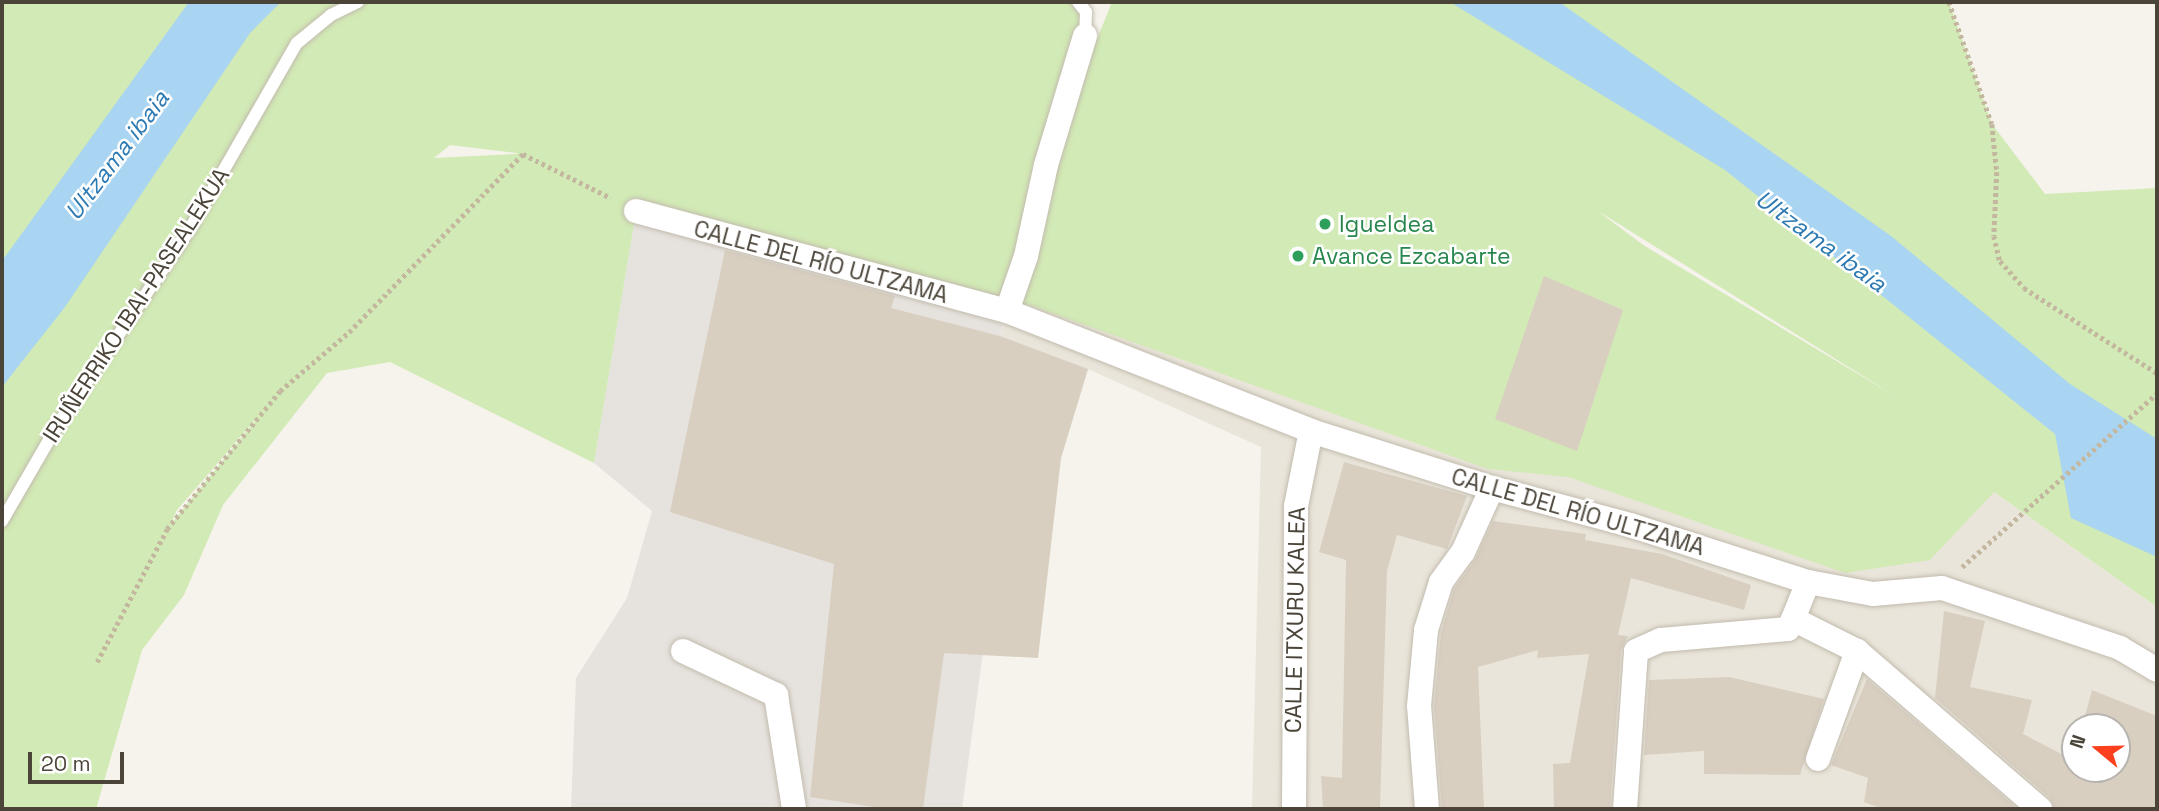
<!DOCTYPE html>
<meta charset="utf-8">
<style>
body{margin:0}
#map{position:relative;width:2159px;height:811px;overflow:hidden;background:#f6f3ec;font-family:"Space Grotesk",sans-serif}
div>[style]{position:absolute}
.residential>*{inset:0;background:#eae5da}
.industrial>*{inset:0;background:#e6e2dd}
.green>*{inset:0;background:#d2eab5}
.water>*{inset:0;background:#a9d4f2}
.building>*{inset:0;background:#d8cfc1}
.path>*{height:4.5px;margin-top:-2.25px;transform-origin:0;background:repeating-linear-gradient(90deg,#c4b79f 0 3.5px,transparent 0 7px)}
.roads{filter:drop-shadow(0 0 2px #c2bbae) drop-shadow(0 0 2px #c2bbae)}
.service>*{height:12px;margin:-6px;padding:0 6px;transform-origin:6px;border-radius:6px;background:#fff}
.minor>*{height:24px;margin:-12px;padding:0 12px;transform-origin:12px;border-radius:12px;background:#fff}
.dots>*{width:19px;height:19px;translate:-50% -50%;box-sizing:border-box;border:4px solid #fff;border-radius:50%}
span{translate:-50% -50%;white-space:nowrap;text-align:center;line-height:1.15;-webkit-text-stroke:5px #fff;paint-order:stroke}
.leisure-label{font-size:23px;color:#27864d}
.left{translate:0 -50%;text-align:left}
.street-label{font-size:23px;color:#4b4439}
.water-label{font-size:24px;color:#2e7ab2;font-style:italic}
.frame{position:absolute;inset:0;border:4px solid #4b4439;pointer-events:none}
.north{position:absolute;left:2061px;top:713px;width:70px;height:70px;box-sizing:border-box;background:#fff;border:2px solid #b7b4b0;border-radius:50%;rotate:289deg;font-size:19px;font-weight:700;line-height:28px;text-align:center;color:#4b4439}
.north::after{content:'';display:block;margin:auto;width:24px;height:32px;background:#fc3f1d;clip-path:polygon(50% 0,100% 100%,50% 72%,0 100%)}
.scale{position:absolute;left:28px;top:752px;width:96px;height:32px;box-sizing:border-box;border:4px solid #4b4439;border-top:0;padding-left:9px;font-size:21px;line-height:24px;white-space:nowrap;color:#4b4439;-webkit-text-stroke:5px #fff;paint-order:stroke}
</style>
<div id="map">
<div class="residential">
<div style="clip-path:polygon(evenodd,1112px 2px,1584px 203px,2157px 607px,2157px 809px,1252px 809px,1261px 447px,1088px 369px,1000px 336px,1112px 2px,2075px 727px,2117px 727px,2117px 769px,2075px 769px,2075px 727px)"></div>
</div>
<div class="industrial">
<div style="clip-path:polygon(636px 211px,1011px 298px,1000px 336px,1088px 369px,1061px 458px,983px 652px,962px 809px,571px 809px,576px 678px,627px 598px,652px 511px,594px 463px)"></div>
</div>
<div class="green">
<div style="clip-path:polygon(evenodd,2px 2px,1074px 2px,1097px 39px,1112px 2px,1949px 2px,1992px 124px,2045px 194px,2157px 188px,2157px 607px,1994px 492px,1930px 560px,1845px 573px,1568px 477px,1488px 469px,1029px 305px,1007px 311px,636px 212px,594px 463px,390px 362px,327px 373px,223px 505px,184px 595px,142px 650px,96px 809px,2px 809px,2px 2px,450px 145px,517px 153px,517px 154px,434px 158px,450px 145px,2px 2px,1598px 211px,1895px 396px,1643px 245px,1598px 211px,2px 2px,255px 420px,255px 421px,170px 525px,177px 510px,255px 420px)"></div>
</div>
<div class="water">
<div style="clip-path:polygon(189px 2px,281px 2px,250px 33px,65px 307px,2px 387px,2px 261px)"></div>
<div style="clip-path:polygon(1450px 2px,1559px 2px,1891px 236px,2070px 384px,2157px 439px,2157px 557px,2071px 518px,2055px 434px,1725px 170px)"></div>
</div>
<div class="building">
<div style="clip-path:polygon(725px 250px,895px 296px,891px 308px,1000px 336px,1088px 369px,1061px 458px,1038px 658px,944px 653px,923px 809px,886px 809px,810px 797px,834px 564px,670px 512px)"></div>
<div style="clip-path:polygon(1544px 276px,1623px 310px,1577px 451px,1495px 419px)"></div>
<div style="clip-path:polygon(1344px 462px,1467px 496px,1447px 549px,1397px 535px,1387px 571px,1380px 809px,1323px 809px,1321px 776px,1342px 778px,1346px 560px,1319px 552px)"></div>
<div style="clip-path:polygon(1493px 521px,1586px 534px,1585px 540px,1662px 554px,1751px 585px,1744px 610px,1631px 578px,1618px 635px,1628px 636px,1621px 650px,1610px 809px,1554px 809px,1553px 764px,1570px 763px,1589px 654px,1537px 658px,1538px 650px,1478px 667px,1484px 809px,1442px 809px,1434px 706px,1441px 633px,1454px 589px,1476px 558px)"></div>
<div style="clip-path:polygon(1944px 611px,1985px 621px,1970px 687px,2032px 700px,2023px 734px,2073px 760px,2075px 752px,2075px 769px,2117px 769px,2117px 727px,2082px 727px,2092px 690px,2157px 716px,2157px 809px,2055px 809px,2050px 798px,1935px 698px)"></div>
<div style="clip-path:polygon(1729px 677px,1824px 699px,1800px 775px,1704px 774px,1704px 751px,1644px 755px,1649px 680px)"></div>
<div style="clip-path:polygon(1867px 679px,2018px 809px,1883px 809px,1864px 802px,1868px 778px,1831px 765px)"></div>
</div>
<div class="path">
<div style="left:1949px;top:2px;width:129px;rotate:70.6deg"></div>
<div style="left:1992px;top:124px;width:48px;rotate:84.1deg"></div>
<div style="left:1997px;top:172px;width:64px;rotate:92.7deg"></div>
<div style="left:1994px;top:236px;width:26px;rotate:77deg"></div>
<div style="left:2000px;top:261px;width:36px;rotate:48deg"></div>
<div style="left:2024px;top:288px;width:158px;rotate:32.6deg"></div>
<div style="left:1962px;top:567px;width:261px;rotate:-41.7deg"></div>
<div style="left:97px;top:662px;width:150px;rotate:-62.2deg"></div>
<div style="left:167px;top:529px;width:178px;rotate:-50.7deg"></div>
<div style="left:280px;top:391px;width:91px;rotate:-40.5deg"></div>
<div style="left:349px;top:332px;width:249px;rotate:-45.7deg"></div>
<div style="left:523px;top:154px;width:98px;rotate:26.6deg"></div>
</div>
<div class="roads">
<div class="service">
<div style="left:1078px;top:2px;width:13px;rotate:51deg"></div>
<div style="left:1086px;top:12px;width:24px;rotate:92deg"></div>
<div style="left:2px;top:521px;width:110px;rotate:-59.9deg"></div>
<div style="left:57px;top:426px;width:240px;rotate:-56deg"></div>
<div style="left:191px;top:227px;width:212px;rotate:-60.1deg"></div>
<div style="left:297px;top:43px;width:44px;rotate:-39.5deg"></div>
<div style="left:331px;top:15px;width:30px;rotate:-26deg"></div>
</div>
<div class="minor">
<div style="left:636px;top:211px;width:384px;rotate:15.1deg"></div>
<div style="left:1007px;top:311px;width:327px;rotate:21.5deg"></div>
<div style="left:1311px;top:431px;width:190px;rotate:17.5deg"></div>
<div style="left:1492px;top:488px;width:143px;rotate:15deg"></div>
<div style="left:1630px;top:525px;width:187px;rotate:17.8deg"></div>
<div style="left:1808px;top:582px;width:66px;rotate:10.5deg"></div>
<div style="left:1873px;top:594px;width:69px;rotate:-5deg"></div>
<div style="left:1942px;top:588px;width:188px;rotate:18.6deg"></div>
<div style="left:2120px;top:648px;width:43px;rotate:30.7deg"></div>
<div style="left:1007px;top:311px;width:58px;rotate:-70.9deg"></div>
<div style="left:1026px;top:256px;width:93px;rotate:-77.6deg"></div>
<div style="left:1046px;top:165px;width:135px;rotate:-73.2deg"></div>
<div style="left:1808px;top:582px;width:40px;rotate:112deg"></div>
<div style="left:1793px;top:619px;width:72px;rotate:26.6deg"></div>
<div style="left:1857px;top:651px;width:242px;rotate:40.8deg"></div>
<div style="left:683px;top:651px;width:103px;rotate:25.3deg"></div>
<div style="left:776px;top:695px;width:115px;rotate:81deg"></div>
<div style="left:1818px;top:759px;width:115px;rotate:-70.1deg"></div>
<div style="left:1294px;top:809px;width:303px;rotate:-89.6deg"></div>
<div style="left:1296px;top:506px;width:76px;rotate:-78.7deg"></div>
<div style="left:1427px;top:809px;width:103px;rotate:-94.4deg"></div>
<div style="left:1419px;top:706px;width:76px;rotate:-84.7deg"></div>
<div style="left:1426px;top:630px;width:50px;rotate:-72.6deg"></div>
<div style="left:1441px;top:582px;width:37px;rotate:-54deg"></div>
<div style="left:1463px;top:552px;width:70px;rotate:-65.6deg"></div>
<div style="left:1625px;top:809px;width:158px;rotate:-86deg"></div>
<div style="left:1636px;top:651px;width:27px;rotate:-24deg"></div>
<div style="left:1661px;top:640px;width:127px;rotate:-5deg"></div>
<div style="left:1788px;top:629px;width:11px;rotate:-63deg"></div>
</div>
</div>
<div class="dots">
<div style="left:1325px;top:224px;background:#2e9e5b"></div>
<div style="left:1298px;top:256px;background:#2e9e5b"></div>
</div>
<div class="leisure-label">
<span class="left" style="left:1339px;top:224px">Igueldea</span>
<span class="left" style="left:1312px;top:256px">Avance Ezcabarte</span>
</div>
<div class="street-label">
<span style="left:821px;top:262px;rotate:15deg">CALLE DEL RÍO ULTZAMA</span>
<span style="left:136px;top:305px;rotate:-57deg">IRUÑERRIKO IBAI-PASEALEKUA</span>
<span style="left:1578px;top:512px;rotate:16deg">CALLE DEL RÍO ULTZAMA</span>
<span style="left:1295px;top:620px;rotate:-89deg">CALLE ITXURU KALEA</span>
</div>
<div class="water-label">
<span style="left:117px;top:155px;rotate:-53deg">Ultzama ibaia</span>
<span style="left:1821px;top:241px;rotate:36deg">Ultzama ibaia</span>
</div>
<div class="frame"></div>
<div class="north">N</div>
<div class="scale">20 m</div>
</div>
